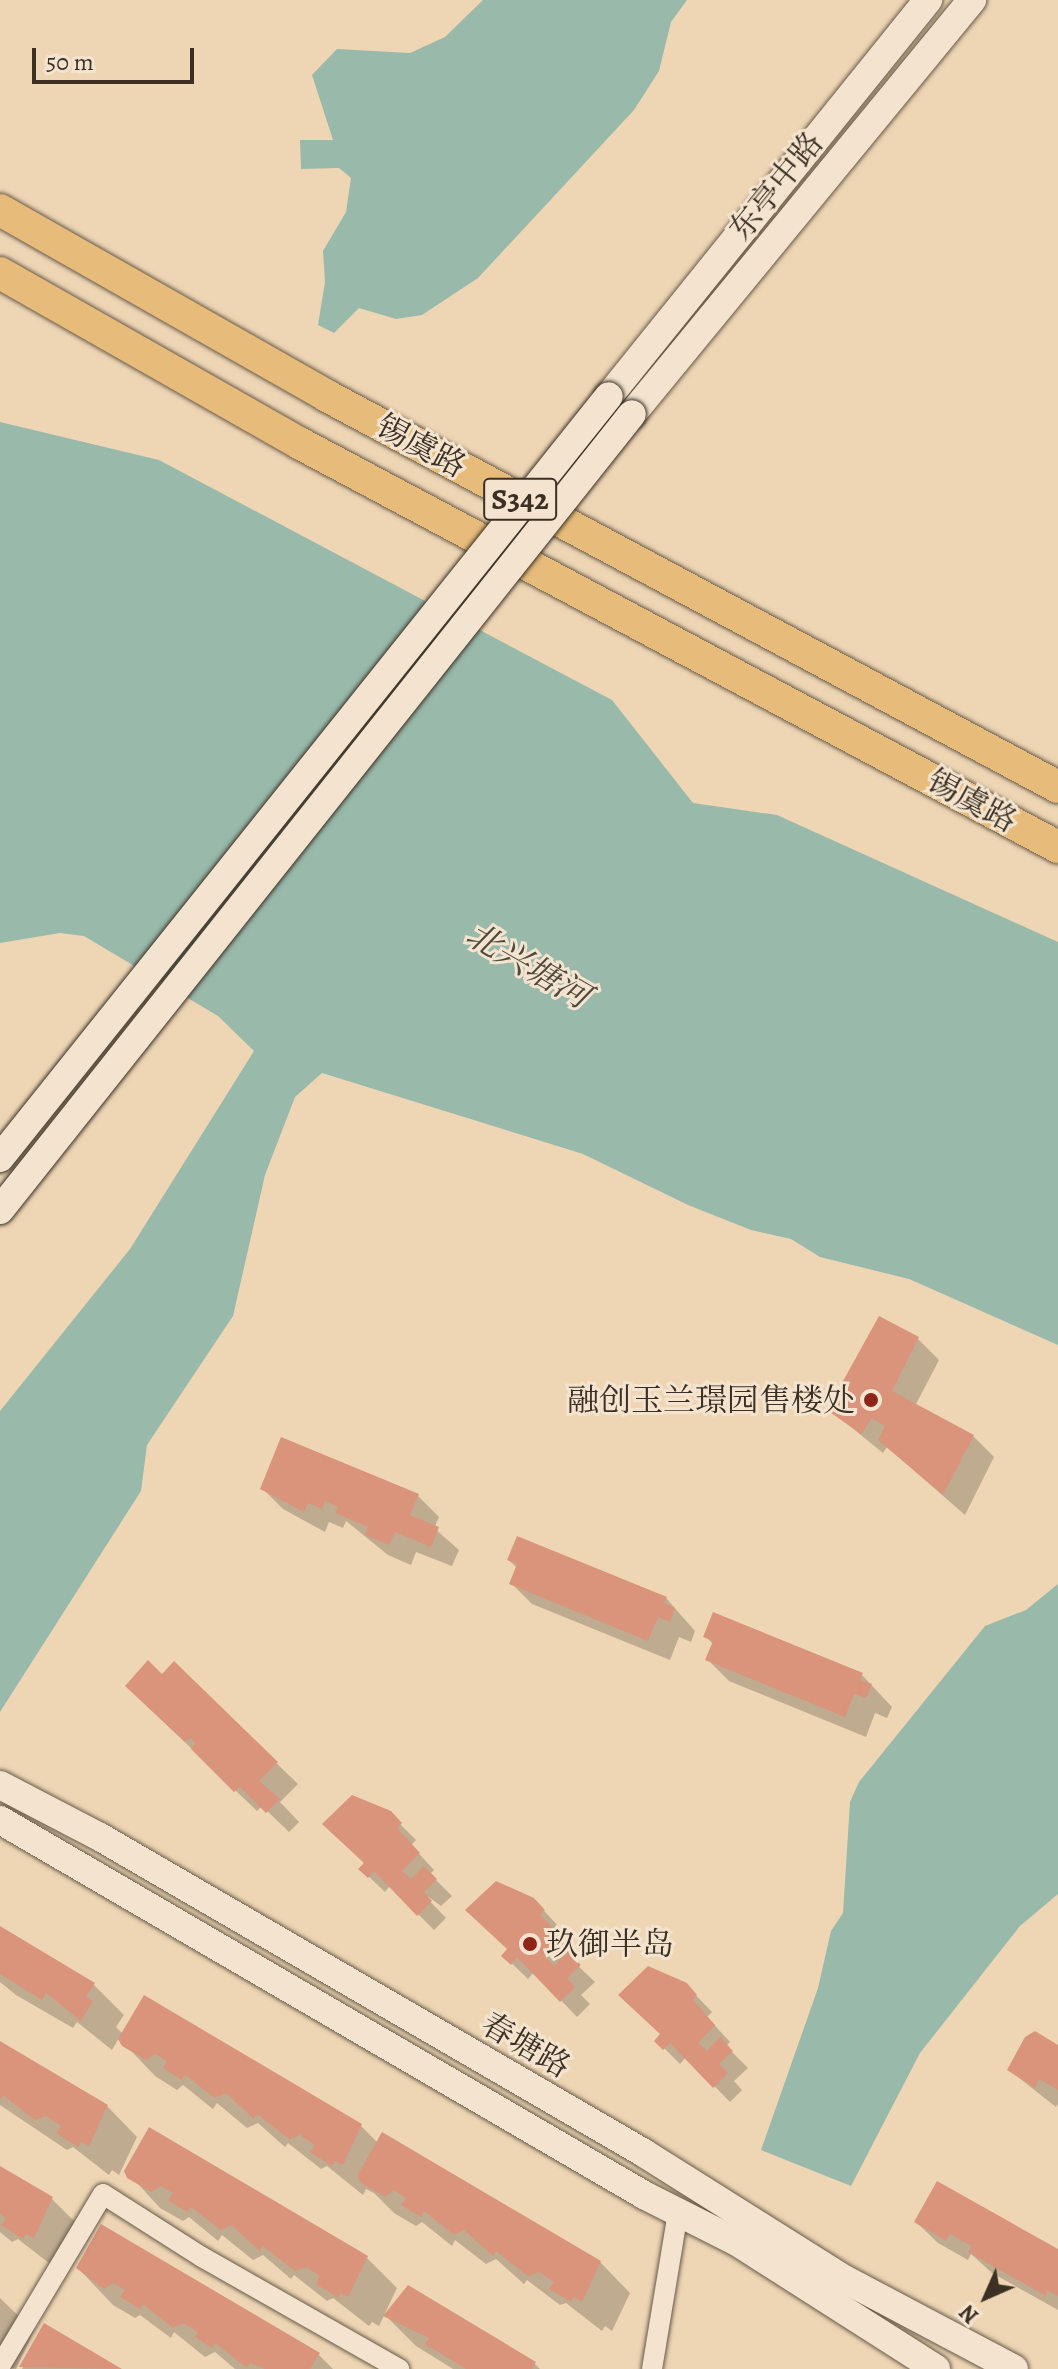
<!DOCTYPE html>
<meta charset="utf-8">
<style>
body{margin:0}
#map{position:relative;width:1058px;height:2369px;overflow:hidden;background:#eed6b5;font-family:Alegreya,"Noto Serif SC",serif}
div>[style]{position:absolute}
.water>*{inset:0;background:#99b9ab}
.shadow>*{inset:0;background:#0003}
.building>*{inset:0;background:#da947c}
.roads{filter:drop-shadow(0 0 2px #685a48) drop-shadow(0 0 2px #685a48)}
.street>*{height:20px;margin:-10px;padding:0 10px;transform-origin:10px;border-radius:10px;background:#f4e4cf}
.secondary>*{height:28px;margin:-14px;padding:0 14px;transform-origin:14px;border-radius:14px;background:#f4e4cf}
.primary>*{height:32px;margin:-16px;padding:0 16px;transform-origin:16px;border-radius:16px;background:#e7bb7a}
.bridges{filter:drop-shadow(0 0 2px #3b3023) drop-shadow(0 0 2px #3b3023)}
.secondary-bridge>*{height:28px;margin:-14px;padding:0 14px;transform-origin:14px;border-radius:14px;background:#f4e4cf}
.dots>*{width:22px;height:22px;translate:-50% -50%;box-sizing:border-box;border:4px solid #f4e4cf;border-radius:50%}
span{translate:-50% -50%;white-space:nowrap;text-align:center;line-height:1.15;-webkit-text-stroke:6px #f4e4cf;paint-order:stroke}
.shield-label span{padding:2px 6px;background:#f4e4cf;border:2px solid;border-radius:6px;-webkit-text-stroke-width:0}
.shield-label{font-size:30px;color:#3b3023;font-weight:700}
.street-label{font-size:32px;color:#3b3023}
.poi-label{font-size:32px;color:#3b3023}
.right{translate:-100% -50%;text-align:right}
.left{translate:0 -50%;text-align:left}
.water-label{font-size:34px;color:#4e4b3e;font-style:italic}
.north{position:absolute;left:946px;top:2257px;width:80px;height:80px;-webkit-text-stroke:6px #f4e4cf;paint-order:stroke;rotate:225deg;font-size:22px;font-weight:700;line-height:32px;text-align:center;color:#3b3023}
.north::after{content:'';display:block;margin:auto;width:28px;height:36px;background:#3b3023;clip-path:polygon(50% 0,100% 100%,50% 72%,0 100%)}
.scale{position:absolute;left:32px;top:48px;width:162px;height:36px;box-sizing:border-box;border:4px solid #3b3023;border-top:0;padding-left:10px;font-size:24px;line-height:28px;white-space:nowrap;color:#3b3023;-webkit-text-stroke:6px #f4e4cf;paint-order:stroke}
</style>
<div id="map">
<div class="water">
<div style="clip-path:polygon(483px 0,687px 0,671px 22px,659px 71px,634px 110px,478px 278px,422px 315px,396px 319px,359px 308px,334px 333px,318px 325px,325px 282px,323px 251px,346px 212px,351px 178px,339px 168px,301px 169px,300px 140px,333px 140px,312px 75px,337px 49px,410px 53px,445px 37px)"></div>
<div style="clip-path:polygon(0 422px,159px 460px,612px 700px,693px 803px,777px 815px,1058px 942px,1058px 1345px,909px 1279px,820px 1257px,791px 1239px,751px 1230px,688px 1205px,583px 1154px,322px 1073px,295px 1097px,265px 1175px,233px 1316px,147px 1445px,141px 1491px,0 1712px,0 1411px,130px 1249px,254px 1051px,218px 1016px,84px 936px,60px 933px,0 943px)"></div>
<div style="clip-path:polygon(1058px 1584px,1058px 1894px,1020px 1926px,920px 2053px,851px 2186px,761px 2150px,818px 1988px,831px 1931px,843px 1913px,850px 1802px,859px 1782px,985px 1626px,1026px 1610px)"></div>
</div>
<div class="shadow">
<div style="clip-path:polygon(918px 1339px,939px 1360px,915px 1406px,973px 1436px,994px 1457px,965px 1515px,887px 1447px,883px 1453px,829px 1409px)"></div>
<div style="clip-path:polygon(262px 1488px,418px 1496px,439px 1517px,434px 1528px,459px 1550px,452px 1566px,416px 1552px,411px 1565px,388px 1555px,346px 1521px,343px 1528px,329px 1522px,325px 1532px,283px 1509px)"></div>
<div style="clip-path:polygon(509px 1560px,666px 1598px,695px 1631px,691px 1642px,679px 1637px,670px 1660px,532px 1604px,511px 1583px,517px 1568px)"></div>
<div style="clip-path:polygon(705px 1636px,862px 1675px,892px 1707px,887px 1718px,875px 1713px,866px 1737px,729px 1681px,708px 1660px,714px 1645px)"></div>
<div style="clip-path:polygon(174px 1664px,298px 1784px,280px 1802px,299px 1822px,289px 1832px,262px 1806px,257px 1811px,148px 1707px)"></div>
<div style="clip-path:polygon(389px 1813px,416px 1840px,411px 1845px,434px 1870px,430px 1874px,452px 1896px,441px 1906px,419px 1890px,446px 1918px,434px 1930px,390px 1886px,385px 1892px,361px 1869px)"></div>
<div style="clip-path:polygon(533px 1899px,559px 1927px,554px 1931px,577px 1957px,573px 1961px,595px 1982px,581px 1995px,590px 2004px,577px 2017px,534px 1972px,528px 1979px,504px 1956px)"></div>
<div style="clip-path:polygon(0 1928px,93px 1984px,124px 2015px,116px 2027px,123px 2034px,361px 2126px,378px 2143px,600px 2262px,630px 2293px,612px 2331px,605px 2326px,602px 2331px,566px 2303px,560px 2305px,527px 2280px,524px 2284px,496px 2259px,486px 2264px,455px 2240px,452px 2246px,422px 2222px,416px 2226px,394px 2213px,374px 2193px,366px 2189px,363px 2195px,327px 2166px,321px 2169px,288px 2143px,285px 2147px,258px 2123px,247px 2128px,217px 2103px,213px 2109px,183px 2085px,177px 2090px,155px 2076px,119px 2038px,112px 2050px,77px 2022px,73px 2028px,16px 1995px,0 1982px)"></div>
<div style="clip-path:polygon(686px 1985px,712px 2012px,707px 2017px,730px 2042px,726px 2046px,748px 2068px,734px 2081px,742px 2090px,730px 2102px,686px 2057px,680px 2064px,657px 2041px)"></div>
<div style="clip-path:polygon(0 2044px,107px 2106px,137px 2137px,119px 2175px,112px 2170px,109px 2175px,73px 2147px,67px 2150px,0 2105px)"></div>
<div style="clip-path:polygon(1058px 2047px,1058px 2104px,1056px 2107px,1009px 2070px)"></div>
<div style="clip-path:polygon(0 2168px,52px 2199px,82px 2229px,54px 2267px,18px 2239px,12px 2242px,0 2232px)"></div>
<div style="clip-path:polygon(126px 2171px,367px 2258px,397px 2288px,379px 2326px,372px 2322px,369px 2326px,333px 2298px,327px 2301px,294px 2275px,291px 2279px,263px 2255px,253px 2260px,222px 2235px,218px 2241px,189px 2217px,183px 2221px,160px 2208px)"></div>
<div style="clip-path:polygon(916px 2222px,1058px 2252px,1058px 2310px,992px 2273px,971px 2254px,968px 2260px,938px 2243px)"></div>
<div style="clip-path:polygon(78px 2268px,319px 2355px,333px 2369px,235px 2369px,215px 2352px,205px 2357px,174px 2332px,171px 2338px,140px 2315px,135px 2318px,113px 2305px)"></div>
<div style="clip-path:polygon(0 2298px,34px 2331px,16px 2369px,0 2366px)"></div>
<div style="clip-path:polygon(386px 2316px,535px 2364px,540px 2369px,453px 2369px,416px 2346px)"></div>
<div style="clip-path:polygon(45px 2326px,118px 2369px,22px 2369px)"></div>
</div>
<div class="building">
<div style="clip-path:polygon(879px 1316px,919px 1337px,892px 1391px,974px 1435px,943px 1495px,878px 1440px,885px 1426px,872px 1418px,861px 1434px,827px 1410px)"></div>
<div style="clip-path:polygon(281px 1437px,419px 1494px,410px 1515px,439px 1527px,431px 1547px,395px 1532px,389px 1545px,365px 1535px,368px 1527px,335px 1513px,338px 1507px,325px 1501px,322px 1509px,308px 1503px,304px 1512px,260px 1489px)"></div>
<div style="clip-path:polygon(517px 1536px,667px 1597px,664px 1603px,675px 1608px,670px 1622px,658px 1617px,648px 1641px,509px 1584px,517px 1564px,507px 1560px)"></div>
<div style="clip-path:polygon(713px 1612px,863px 1673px,860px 1680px,872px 1684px,866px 1698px,854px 1694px,845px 1717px,705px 1660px,713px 1641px,703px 1637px)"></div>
<div style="clip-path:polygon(148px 1660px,162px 1674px,174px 1661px,278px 1762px,259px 1781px,280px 1799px,266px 1813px,240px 1787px,234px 1792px,191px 1749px,196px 1743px,190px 1738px,185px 1742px,125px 1686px)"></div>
<div style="clip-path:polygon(352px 1795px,391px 1811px,402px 1823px,397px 1828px,420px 1853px,402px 1871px,411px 1879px,424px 1866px,437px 1879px,424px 1892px,432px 1901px,417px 1916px,374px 1871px,368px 1878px,358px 1869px,364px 1863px,322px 1824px)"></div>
<div style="clip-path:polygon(496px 1881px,534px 1898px,545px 1910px,540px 1914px,563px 1940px,545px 1957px,554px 1966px,567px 1952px,581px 1965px,567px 1978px,575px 1987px,560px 2002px,517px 1957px,511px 1965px,501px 1956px,507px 1949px,465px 1910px)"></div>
<div style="clip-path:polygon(0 1926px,95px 1983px,86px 1996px,93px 2001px,81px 2021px,46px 1993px,42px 2000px,0 1974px)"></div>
<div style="clip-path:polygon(648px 1966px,687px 1983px,697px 1995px,693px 2000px,715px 2025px,698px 2043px,707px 2051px,720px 2037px,733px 2051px,719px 2064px,728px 2073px,713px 2088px,670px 2043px,663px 2050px,654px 2041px,660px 2034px,618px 1995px)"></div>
<div style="clip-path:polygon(144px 1995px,362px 2124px,343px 2165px,335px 2161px,332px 2166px,310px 2152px,315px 2145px,300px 2135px,289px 2139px,257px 2114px,254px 2119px,226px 2093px,215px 2098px,185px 2075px,182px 2080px,163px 2068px,167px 2061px,155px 2054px,146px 2060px,122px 2046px,118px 2039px)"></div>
<div style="clip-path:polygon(1035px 2031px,1058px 2045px,1058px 2090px,1039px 2079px,1035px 2088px,1007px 2070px,1025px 2037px)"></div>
<div style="clip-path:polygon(0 2041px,108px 2105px,89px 2146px,81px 2142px,78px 2147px,56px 2133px,61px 2126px,46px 2116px,35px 2120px,3px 2095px,0 2100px)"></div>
<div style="clip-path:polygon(149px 2127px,368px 2256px,348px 2297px,341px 2293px,338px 2298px,316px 2284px,320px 2276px,306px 2267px,295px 2271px,263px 2246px,260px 2251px,231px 2225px,221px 2230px,191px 2207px,187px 2212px,168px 2200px,173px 2193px,161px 2186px,151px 2192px,127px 2178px,124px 2171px)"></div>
<div style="clip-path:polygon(382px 2132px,601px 2261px,582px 2302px,574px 2297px,571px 2302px,549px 2289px,554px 2282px,539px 2272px,528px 2276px,496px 2251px,493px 2256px,464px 2230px,454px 2235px,424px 2211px,421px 2217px,401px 2205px,406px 2198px,394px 2190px,385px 2197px,361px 2183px,357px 2176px)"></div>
<div style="clip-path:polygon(0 2166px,53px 2197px,34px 2238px,26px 2234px,23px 2239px,1px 2225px,6px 2218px,0 2214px)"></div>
<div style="clip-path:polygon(937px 2181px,1058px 2249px,1058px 2296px,1047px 2290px,1046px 2296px,968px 2252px,972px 2246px,950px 2234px,946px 2241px,914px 2222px)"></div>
<div style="clip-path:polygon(101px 2224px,320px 2353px,310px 2369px,265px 2369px,250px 2363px,247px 2368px,215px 2343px,212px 2348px,195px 2337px,198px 2332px,183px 2323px,173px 2328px,143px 2304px,140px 2309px,120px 2297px,125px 2290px,113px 2283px,104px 2289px,76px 2268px)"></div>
<div style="clip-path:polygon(408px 2285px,536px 2362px,532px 2369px,466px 2369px,425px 2344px,429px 2338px,383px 2316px)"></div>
<div style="clip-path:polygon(44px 2323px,122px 2369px,19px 2367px)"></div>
</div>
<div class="roads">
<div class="street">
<div style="left:0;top:2366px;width:200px;rotate:-59.1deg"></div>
<div style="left:103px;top:2194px;width:117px;rotate:32.5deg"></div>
<div style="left:202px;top:2257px;width:227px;rotate:29.6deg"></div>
<div style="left:652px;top:2369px;width:159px;rotate:-80.6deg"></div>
</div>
<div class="secondary">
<div style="left:609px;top:396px;width:509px;rotate:-51.15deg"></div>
<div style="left:632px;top:414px;width:536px;rotate:-50.61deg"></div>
<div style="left:0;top:1785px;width:113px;rotate:27.5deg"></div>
<div style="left:100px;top:1837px;width:629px;rotate:30.15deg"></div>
<div style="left:644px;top:2153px;width:239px;rotate:32.2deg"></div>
<div style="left:846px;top:2280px;width:190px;rotate:27.9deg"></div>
<div style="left:0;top:1820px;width:745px;rotate:30.21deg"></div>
<div style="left:644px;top:2195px;width:104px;rotate:26.8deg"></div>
<div style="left:737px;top:2242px;width:236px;rotate:32.5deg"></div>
</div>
<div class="primary">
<div style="left:0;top:210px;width:376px;rotate:29.6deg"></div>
<div style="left:327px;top:396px;width:829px;rotate:28.14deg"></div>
<div style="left:0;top:273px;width:346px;rotate:29.6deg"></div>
<div style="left:301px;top:444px;width:858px;rotate:28.03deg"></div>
</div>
</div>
<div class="bridges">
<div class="secondary-bridge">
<div style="left:0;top:1158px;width:975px;rotate:-51.37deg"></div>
<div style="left:0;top:1210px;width:1016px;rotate:-51.55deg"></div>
</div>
</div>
<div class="dots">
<div style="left:871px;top:1400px;background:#8f2418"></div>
<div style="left:530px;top:1944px;background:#8f2418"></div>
</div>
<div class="shield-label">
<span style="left:520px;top:499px">S342</span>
</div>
<div class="street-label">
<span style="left:776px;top:186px;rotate:-51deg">东亭中路</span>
<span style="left:421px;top:446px;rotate:28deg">锡虞路</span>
<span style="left:972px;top:801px;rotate:28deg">锡虞路</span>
<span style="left:526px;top:2045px;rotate:30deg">春塘路</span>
</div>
<div class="poi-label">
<span class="right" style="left:855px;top:1400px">融创玉兰璟园售楼处</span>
<span class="left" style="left:546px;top:1944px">玖御半岛</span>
</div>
<div class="water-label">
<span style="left:528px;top:965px;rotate:30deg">北兴塘河</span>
</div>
<div class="north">N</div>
<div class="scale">50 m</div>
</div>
